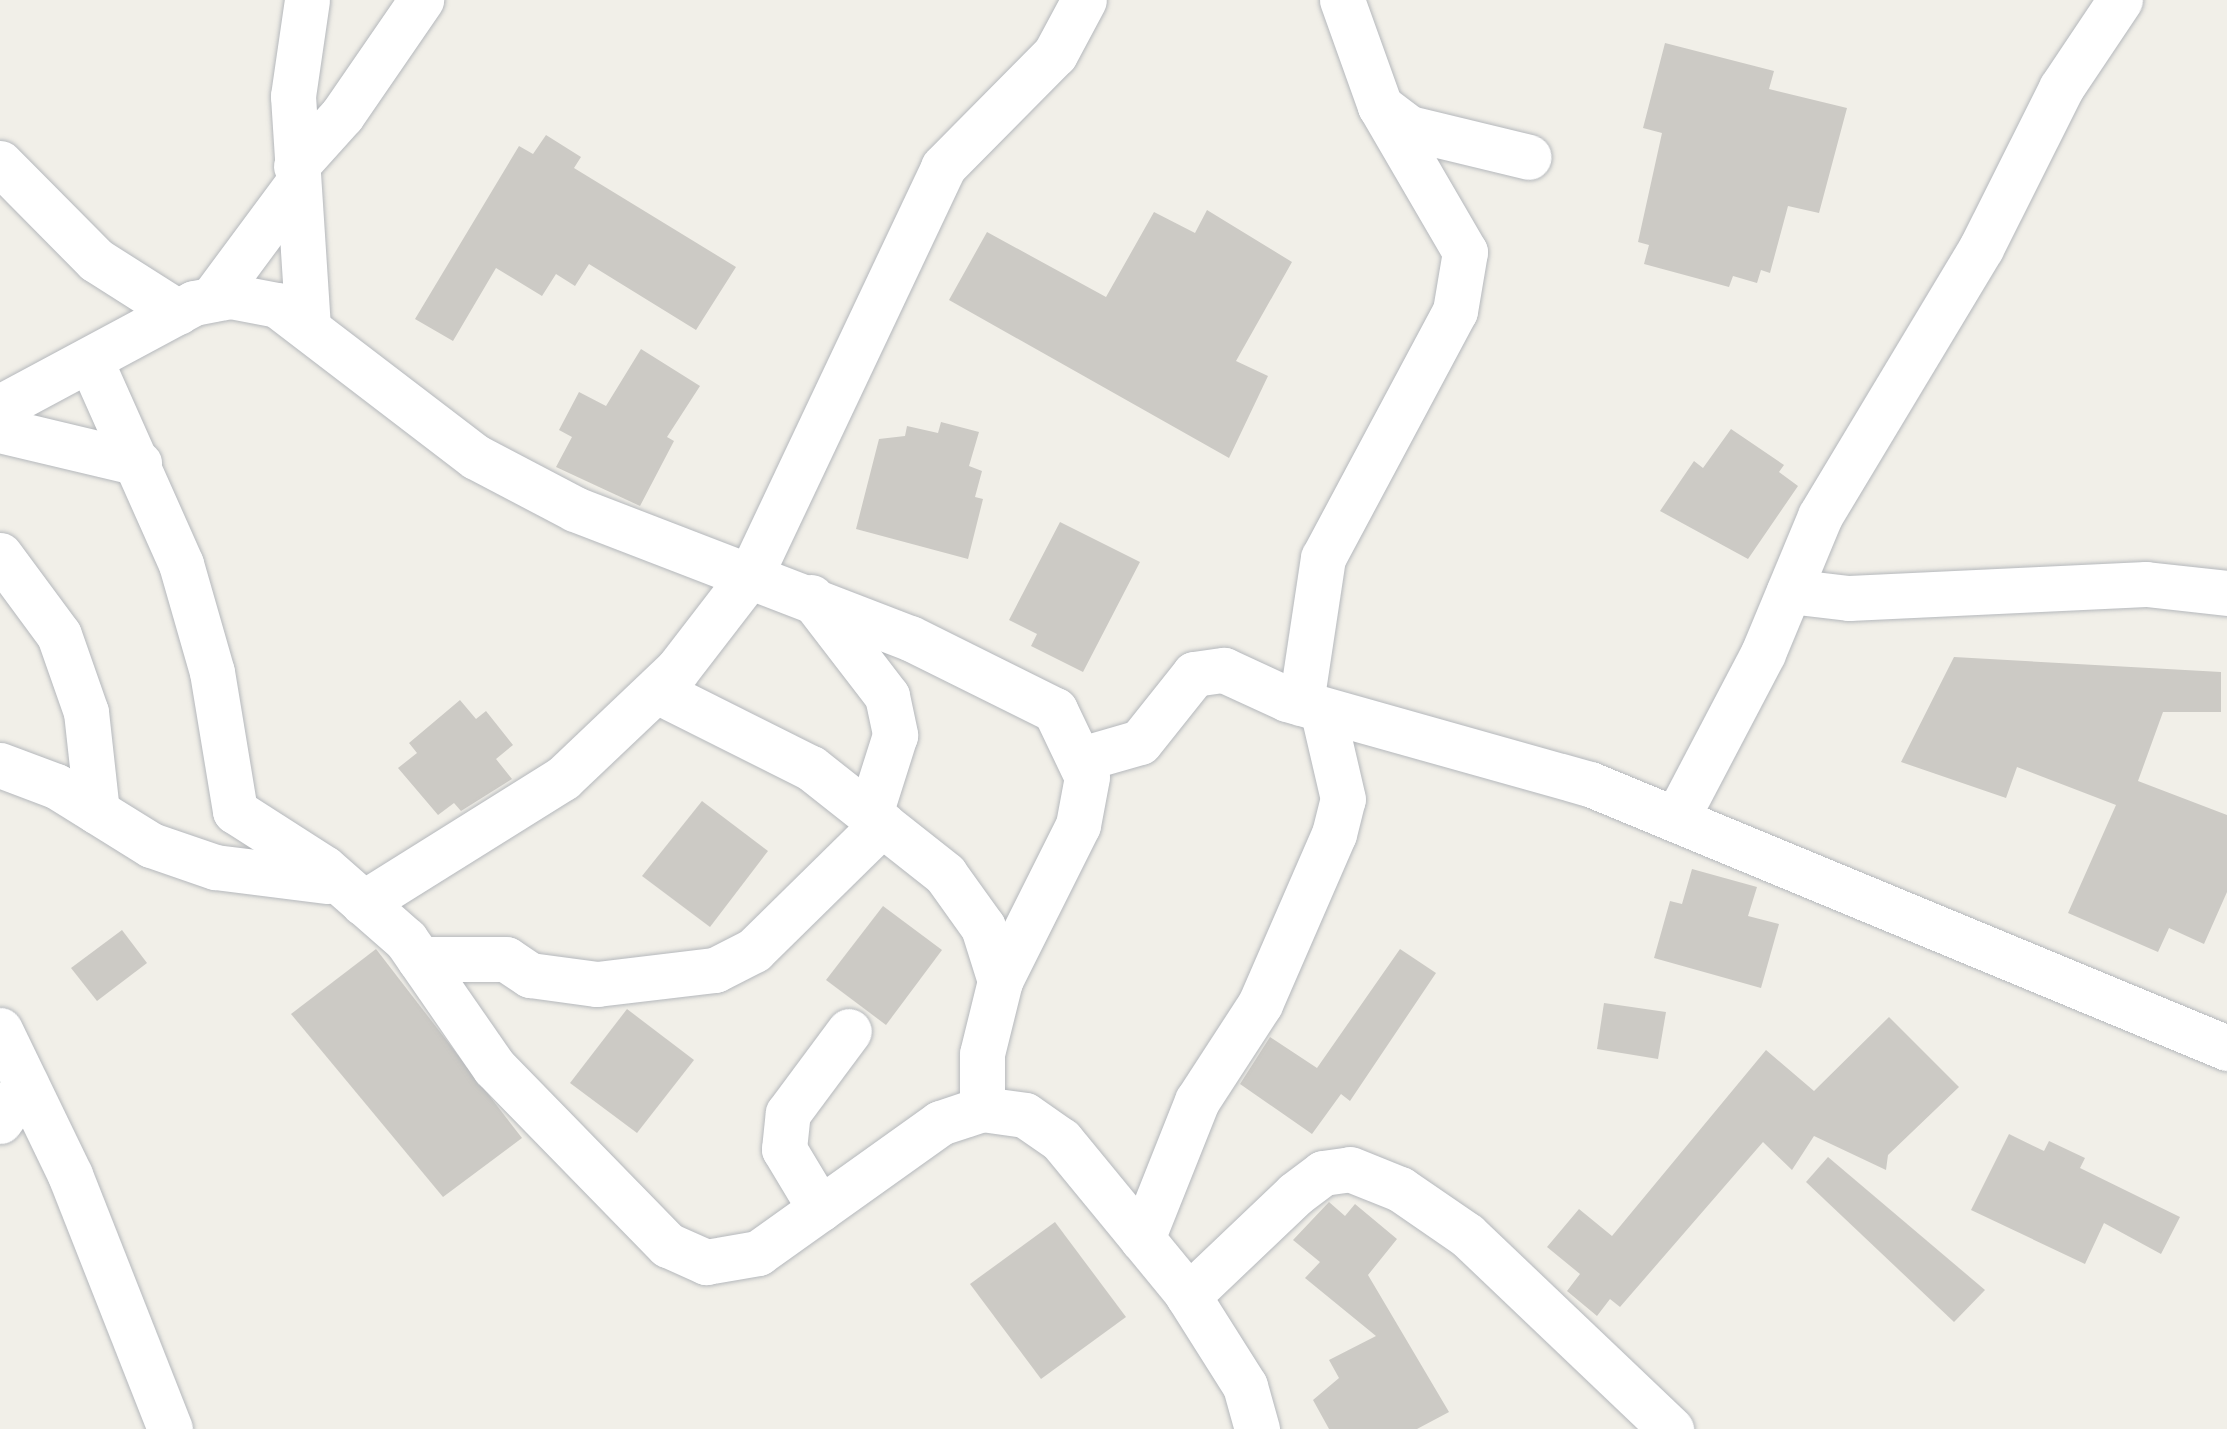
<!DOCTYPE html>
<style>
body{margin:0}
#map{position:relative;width:2227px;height:1429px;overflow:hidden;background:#f1efe8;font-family:"Public Sans",sans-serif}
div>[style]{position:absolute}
.building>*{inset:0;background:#cccac5}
.roads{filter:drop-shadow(0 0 2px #b5b8bc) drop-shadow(0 0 2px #b5b8bc)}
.minor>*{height:45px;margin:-22.5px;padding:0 22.5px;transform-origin:22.5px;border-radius:22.5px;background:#fff}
span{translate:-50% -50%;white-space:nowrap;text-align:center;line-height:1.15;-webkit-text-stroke:8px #fff;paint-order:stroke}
</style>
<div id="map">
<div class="building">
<div style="clip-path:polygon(1665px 43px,1774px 71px,1769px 89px,1847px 108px,1819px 213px,1788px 206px,1770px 273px,1761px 270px,1757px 283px,1733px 276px,1729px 287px,1644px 264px,1649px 245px,1638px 242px,1662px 133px,1643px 128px)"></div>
<div style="clip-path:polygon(546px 135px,581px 157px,574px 168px,736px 267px,696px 330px,589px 264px,575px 286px,556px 274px,542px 296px,496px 268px,453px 341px,415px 319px,519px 146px,533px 154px)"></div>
<div style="clip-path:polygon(1207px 210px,1292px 262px,1236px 361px,1268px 376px,1229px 458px,949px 300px,987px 232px,1106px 297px,1154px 212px,1195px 233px)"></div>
<div style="clip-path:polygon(641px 349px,700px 386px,667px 437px,674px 441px,640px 506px,556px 467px,572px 437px,559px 430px,579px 392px,606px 406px)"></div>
<div style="clip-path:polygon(941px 422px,979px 432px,969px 466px,982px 471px,975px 497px,983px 499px,968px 559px,856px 529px,879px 439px,905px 436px,907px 426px,938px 433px)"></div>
<div style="clip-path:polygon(1731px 429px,1784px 465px,1779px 472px,1798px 486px,1748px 559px,1660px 511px,1694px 461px,1703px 468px)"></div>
<div style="clip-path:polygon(1060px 522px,1140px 562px,1083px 672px,1031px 646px,1037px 634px,1009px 620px)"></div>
<div style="clip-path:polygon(1954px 657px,2221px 672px,2221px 712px,2163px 712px,2138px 781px,2227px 815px,2227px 892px,2204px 944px,2169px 928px,2158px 952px,2068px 913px,2116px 805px,2017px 767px,2006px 798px,1901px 762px)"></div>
<div style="clip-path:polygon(460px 700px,476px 719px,486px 711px,513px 745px,496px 759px,512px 779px,461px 811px,454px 803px,438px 815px,398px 768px,417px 753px,409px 743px)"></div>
<div style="clip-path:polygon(702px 801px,768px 851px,710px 927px,642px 876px)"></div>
<div style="clip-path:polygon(1692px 869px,1757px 887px,1748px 916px,1779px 924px,1761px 988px,1654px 958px,1670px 901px,1682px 904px)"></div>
<div style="clip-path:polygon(883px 906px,942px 950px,886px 1025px,826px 980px)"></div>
<div style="clip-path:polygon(122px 930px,147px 963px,97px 1001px,71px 968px)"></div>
<div style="clip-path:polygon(376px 949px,522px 1138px,443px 1197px,291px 1014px)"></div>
<div style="clip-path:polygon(1400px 949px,1436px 973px,1350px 1101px,1341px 1094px,1312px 1134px,1240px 1084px,1270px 1037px,1317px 1068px)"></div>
<div style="clip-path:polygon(1604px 1003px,1666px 1012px,1658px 1059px,1597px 1049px)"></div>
<div style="clip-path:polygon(627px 1009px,694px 1060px,637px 1133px,570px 1083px)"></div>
<div style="clip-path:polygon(1889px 1017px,1959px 1087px,1888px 1155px,1886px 1170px,1814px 1136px,1792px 1170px,1763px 1142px,1620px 1307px,1610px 1299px,1597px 1316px,1567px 1291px,1580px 1274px,1547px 1247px,1579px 1209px,1612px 1236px,1766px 1050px,1814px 1091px)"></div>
<div style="clip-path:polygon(2009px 1134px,2044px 1151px,2049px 1141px,2085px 1158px,2080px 1168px,2180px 1217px,2161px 1254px,2104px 1223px,2085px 1264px,1971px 1210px)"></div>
<div style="clip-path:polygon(1828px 1157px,1985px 1290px,1954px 1322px,1806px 1182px)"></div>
<div style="clip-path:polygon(1329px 1202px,1345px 1216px,1355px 1204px,1397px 1239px,1368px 1275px,1449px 1412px,1417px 1429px,1329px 1429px,1313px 1400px,1339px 1378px,1329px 1360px,1376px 1336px,1305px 1278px,1320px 1262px,1293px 1240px)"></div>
<div style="clip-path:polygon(1055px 1222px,1126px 1317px,1041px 1379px,970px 1284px)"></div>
</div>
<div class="roads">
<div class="minor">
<div style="left:307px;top:0;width:97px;rotate:98.3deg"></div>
<div style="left:293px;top:96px;width:229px;rotate:86.3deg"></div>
<div style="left:1342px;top:0;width:113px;rotate:70.3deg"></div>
<div style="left:1380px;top:106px;width:36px;rotate:37deg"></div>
<div style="left:1409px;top:128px;width:123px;rotate:13.6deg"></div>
<div style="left:0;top:163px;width:136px;rotate:45.3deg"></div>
<div style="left:96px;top:260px;width:97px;rotate:32.4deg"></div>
<div style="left:296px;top:166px;width:69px;rotate:-48deg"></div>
<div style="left:342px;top:115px;width:140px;rotate:-55.5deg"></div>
<div style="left:212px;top:299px;width:143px;rotate:-53.5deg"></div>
<div style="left:92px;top:364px;width:219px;rotate:66deg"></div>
<div style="left:181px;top:564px;width:112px;rotate:74deg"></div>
<div style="left:212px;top:672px;width:141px;rotate:80.6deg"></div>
<div style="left:235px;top:811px;width:106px;rotate:32.6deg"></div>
<div style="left:324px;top:868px;width:109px;rotate:41.3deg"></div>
<div style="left:406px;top:940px;width:155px;rotate:55.3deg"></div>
<div style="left:494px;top:1067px;width:249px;rotate:45.7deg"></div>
<div style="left:668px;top:1245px;width:42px;rotate:24.1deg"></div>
<div style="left:706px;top:1262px;width:53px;rotate:-9.8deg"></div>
<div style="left:758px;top:1253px;width:224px;rotate:-35.5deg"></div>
<div style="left:940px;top:1123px;width:44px;rotate:-18.4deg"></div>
<div style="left:982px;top:1109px;width:43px;rotate:7.9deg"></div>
<div style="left:1025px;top:1115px;width:44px;rotate:34.8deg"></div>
<div style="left:1061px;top:1140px;width:195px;rotate:50.6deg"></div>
<div style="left:1185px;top:1291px;width:112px;rotate:57.7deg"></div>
<div style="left:1245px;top:1386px;width:45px;rotate:74.4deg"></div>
<div style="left:0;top:407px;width:220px;rotate:-28.2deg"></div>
<div style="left:194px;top:303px;width:37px;rotate:-11deg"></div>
<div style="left:230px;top:296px;width:48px;rotate:10.8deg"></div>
<div style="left:277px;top:305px;width:250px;rotate:37.4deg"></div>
<div style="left:476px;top:457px;width:112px;rotate:27.7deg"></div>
<div style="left:575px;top:509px;width:359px;rotate:21.1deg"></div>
<div style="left:910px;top:638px;width:162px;rotate:26.4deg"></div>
<div style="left:1055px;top:710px;width:74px;rotate:64.5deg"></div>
<div style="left:1087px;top:777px;width:49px;rotate:100.6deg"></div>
<div style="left:1078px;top:825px;width:174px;rotate:116.6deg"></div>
<div style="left:1000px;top:981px;width:75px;rotate:103.9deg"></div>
<div style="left:982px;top:1054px;width:55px;rotate:90deg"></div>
<div style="left:0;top:430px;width:143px;rotate:13.4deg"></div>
<div style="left:0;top:555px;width:99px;rotate:53.6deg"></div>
<div style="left:59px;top:635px;width:82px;rotate:70.7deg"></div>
<div style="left:86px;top:712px;width:100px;rotate:83.7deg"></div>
<div style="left:1789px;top:591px;width:60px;rotate:6.7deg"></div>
<div style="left:1849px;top:598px;width:297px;rotate:-2.7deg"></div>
<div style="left:2146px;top:584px;width:81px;rotate:6.3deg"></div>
<div style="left:811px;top:597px;width:125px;rotate:52.5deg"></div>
<div style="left:887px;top:696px;width:40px;rotate:78deg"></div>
<div style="left:895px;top:735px;width:83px;rotate:107.6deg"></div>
<div style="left:657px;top:691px;width:172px;rotate:26.6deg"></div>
<div style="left:811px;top:768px;width:171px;rotate:38.3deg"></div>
<div style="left:945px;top:874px;width:65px;rotate:54.4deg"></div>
<div style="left:983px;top:927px;width:57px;rotate:72.5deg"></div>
<div style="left:1301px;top:703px;width:147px;rotate:-81.4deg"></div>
<div style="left:1323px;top:558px;width:280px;rotate:-61.9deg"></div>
<div style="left:1455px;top:311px;width:60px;rotate:-80.4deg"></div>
<div style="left:1465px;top:252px;width:169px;rotate:-120.2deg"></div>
<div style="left:1081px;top:759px;width:61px;rotate:-16.1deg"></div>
<div style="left:1140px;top:742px;width:87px;rotate:-51.5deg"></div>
<div style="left:1194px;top:674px;width:30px;rotate:-8deg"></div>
<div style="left:1224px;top:670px;width:69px;rotate:24.7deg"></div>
<div style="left:1287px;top:699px;width:315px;rotate:15.7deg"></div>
<div style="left:1590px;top:784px;width:690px;rotate:22.51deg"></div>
<div style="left:0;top:765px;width:60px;rotate:20.6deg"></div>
<div style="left:56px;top:786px;width:112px;rotate:31.8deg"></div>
<div style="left:151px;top:845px;width:68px;rotate:19deg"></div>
<div style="left:215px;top:867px;width:114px;rotate:7.1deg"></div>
<div style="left:1676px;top:819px;width:187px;rotate:-62.3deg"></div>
<div style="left:1763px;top:653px;width:148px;rotate:-67.4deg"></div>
<div style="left:1820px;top:516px;width:313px;rotate:-59deg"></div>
<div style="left:1981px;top:248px;width:179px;rotate:-63.4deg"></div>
<div style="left:2061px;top:88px;width:106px;rotate:-56.2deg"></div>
<div style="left:363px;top:903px;width:236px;rotate:-32deg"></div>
<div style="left:563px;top:778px;width:157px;rotate:-43.5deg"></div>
<div style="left:677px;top:670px;width:121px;rotate:-52.4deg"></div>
<div style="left:751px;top:574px;width:450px;rotate:-64.7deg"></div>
<div style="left:943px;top:167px;width:159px;rotate:-45.3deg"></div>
<div style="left:1055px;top:54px;width:61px;rotate:-61.8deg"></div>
<div style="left:419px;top:959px;width:87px"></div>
<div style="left:506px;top:959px;width:29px;rotate:34deg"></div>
<div style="left:530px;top:975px;width:68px;rotate:7.7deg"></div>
<div style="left:597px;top:984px;width:119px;rotate:-6.8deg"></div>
<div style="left:715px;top:970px;width:44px;rotate:-27.1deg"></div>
<div style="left:754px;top:950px;width:180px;rotate:-44.5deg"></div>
<div style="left:0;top:1030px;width:161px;rotate:64.2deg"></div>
<div style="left:70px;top:1175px;width:273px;rotate:68.5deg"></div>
<div style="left:0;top:1121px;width:45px;rotate:-54.9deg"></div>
<div style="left:820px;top:1209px;width:70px;rotate:-121deg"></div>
<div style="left:784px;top:1149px;width:36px;rotate:-84deg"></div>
<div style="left:788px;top:1113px;width:102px;rotate:-53.4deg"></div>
<div style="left:1142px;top:1239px;width:149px;rotate:-68.3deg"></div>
<div style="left:1197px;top:1101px;width:116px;rotate:-57deg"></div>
<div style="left:1260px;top:1004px;width:185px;rotate:-66.5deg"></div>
<div style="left:1334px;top:834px;width:36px;rotate:-76deg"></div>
<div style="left:1343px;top:799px;width:92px;rotate:-103.1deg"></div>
<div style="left:1188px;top:1296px;width:148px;rotate:-43.6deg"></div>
<div style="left:1295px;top:1194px;width:35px;rotate:-37deg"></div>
<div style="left:1323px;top:1173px;width:27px;rotate:-8deg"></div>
<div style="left:1350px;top:1169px;width:54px;rotate:21.8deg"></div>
<div style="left:1400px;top:1189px;width:81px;rotate:34.5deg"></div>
<div style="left:1467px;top:1235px;width:282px;rotate:43.6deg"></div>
</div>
</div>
</div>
